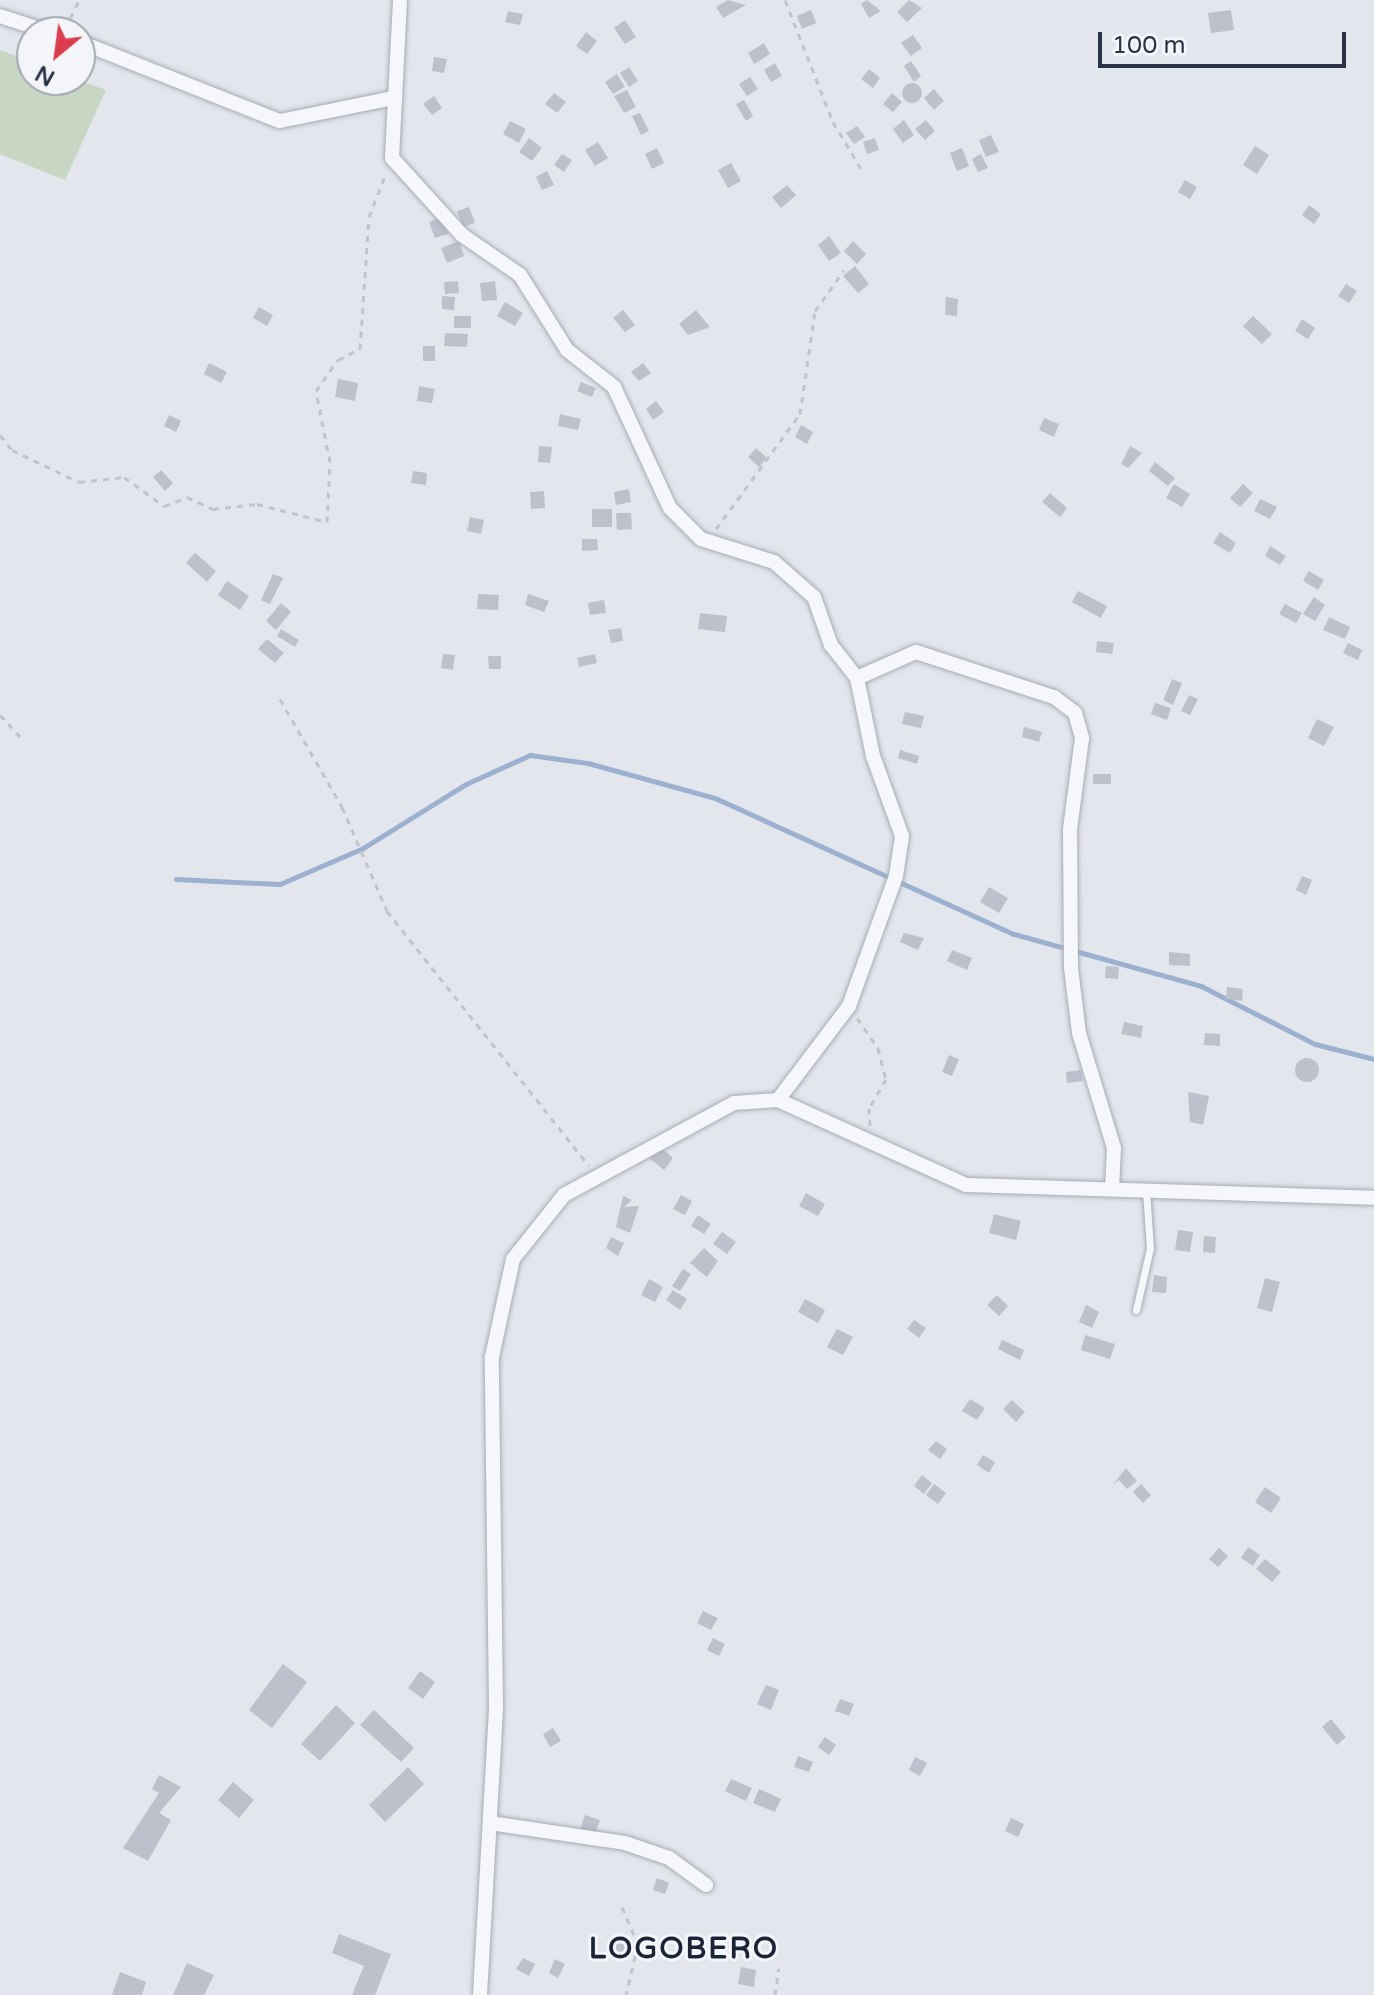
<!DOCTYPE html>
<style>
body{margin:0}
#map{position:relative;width:1374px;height:1995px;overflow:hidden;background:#e3e6ec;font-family:"Varela Round",sans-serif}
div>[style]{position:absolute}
.green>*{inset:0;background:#c7d7c3}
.stream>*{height:5px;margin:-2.5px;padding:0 2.5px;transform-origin:2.5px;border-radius:2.5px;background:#9bb1cf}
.building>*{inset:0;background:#bcc1cc}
.round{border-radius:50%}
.path>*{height:3px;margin-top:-1.5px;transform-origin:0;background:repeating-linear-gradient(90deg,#c1c4cb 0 6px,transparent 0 12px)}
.roads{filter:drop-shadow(0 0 2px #a7acb7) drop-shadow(0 0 2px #a7acb7)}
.service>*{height:7px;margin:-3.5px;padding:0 3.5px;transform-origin:3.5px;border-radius:3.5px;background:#f6f7fa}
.minor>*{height:14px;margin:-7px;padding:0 7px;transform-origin:7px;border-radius:7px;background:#f6f7fa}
span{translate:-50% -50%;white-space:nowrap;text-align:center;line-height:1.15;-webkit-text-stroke:6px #f3f5f9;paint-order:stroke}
.district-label{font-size:30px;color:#1b2337;font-weight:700;letter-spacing:2px}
.north{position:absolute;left:16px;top:16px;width:80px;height:80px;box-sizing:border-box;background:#f3f5f9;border:2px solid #a2a7b1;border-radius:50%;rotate:209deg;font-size:22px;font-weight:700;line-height:32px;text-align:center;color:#293246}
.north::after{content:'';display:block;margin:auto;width:28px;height:36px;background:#da3e4e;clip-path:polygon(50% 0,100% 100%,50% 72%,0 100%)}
.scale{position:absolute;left:1098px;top:32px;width:248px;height:36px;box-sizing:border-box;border:4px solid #293246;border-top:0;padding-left:10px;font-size:24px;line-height:28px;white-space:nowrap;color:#293246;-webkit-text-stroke:6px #f3f5f9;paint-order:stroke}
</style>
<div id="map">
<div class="green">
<div style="clip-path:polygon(0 50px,32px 62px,32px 80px,78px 80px,106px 90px,65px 180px,0 154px)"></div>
</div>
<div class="stream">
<div style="left:176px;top:879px;width:104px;rotate:2.8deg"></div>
<div style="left:280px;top:884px;width:90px;rotate:-23.4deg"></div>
<div style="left:363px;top:848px;width:121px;rotate:-31.9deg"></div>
<div style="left:466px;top:784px;width:70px;rotate:-24.4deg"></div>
<div style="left:530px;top:755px;width:59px;rotate:7.9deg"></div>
<div style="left:588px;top:763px;width:132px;rotate:15.4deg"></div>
<div style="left:715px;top:798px;width:328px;rotate:24.5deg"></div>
<div style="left:1014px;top:934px;width:194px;rotate:15.5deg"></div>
<div style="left:1201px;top:986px;width:128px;rotate:27deg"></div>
<div style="left:1315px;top:1044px;width:61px;rotate:14.3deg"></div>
</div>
<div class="building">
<div style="clip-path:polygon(728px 0,746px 5px,723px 18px,716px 7px)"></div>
<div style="clip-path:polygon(867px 0,881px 11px,869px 18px,861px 4px)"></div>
<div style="clip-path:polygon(909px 0,922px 8px,907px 22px,897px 12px)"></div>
<div style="clip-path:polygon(811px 10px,816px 23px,802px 29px,797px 16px)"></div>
<div style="clip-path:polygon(1231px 10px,1234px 30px,1211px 33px,1208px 13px)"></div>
<div style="clip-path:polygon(508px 11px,523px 14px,520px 25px,505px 22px)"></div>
<div style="clip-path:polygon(625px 20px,636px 37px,625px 44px,614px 28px)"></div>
<div style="clip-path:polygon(586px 32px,597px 41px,587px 54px,576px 46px)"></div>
<div style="clip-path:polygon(913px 35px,922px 48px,911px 56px,901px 43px)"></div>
<div style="clip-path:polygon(764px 43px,770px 54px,754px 64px,748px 53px)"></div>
<div style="clip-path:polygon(434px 57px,447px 59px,444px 73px,432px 71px)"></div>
<div style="clip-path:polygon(911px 61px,921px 76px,914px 82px,904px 66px)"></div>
<div style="clip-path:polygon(775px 63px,782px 76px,771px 82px,764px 70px)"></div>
<div style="clip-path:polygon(629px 67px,638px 81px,629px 87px,620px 73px)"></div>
<div style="clip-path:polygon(869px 69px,880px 78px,873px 88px,861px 79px)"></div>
<div style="clip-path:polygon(617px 74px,625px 87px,613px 94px,605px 82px)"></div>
<div style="clip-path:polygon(750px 77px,758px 89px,747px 96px,739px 84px)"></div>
<div class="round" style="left:902px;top:83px;width:20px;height:20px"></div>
<div style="clip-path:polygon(934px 89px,944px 101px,934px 110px,924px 98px)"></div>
<div style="clip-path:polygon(627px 90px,636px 107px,624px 113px,614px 96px)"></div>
<div style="clip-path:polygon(554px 93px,566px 102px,557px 113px,545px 104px)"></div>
<div style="clip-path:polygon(892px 93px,902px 102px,893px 112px,883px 104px)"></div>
<div style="clip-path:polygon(434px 96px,442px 108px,432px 115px,423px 104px)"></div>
<div style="clip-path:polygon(744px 100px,753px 116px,746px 121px,736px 104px)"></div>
<div style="clip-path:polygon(640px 113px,649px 131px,641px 135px,632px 116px)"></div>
<div style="clip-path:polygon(904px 120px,914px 135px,903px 143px,893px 129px)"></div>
<div style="clip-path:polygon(926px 120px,935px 131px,925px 140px,915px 129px)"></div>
<div style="clip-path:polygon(510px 121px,526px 129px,519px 143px,503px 134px)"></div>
<div style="clip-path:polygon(857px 126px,865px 137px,854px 144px,846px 133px)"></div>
<div style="clip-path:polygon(991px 135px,999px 152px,986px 157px,979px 140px)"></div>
<div style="clip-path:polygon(529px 138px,542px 148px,532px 161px,519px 152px)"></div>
<div style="clip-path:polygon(875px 138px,879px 150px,867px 154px,863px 142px)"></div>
<div style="clip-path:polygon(598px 142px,608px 158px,595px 166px,585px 150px)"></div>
<div style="clip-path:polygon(1255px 146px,1269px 155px,1257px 174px,1243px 165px)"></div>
<div style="clip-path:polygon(657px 148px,664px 163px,652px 169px,645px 154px)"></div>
<div style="clip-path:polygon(962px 148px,969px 166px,957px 171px,950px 153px)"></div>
<div style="clip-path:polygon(562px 154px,572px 160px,564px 172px,554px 165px)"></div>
<div style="clip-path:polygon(981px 154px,988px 168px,978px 172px,972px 159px)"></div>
<div style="clip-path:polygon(731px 163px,741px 181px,728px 188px,718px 170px)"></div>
<div style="clip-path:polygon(547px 171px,554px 185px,542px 190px,536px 177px)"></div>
<div style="clip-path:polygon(1185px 180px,1197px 187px,1190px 199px,1178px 192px)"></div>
<div style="clip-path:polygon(787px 185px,796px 195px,781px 208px,772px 197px)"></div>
<div style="clip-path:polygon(1309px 205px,1321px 214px,1314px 224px,1302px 215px)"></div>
<div style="clip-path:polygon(469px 207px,475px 223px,463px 227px,457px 211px)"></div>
<div style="clip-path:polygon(442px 217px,448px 234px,435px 238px,429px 222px)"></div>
<div style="clip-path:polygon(829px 236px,841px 253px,829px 261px,818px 245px)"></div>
<div style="clip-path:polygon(459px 241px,464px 256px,447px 263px,441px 248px)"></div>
<div style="clip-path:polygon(853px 241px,866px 254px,857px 264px,844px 251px)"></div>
<div style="clip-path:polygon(855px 266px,869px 284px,858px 293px,843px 276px)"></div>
<div style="clip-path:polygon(458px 281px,459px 293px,445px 294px,444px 282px)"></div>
<div style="clip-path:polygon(495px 281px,497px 300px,482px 301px,480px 283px)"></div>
<div style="clip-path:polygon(1346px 284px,1357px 291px,1349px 303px,1338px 296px)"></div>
<div style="clip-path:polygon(442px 296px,455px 297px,454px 310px,442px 309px)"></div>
<div style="clip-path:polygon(946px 297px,958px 299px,957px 316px,945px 315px)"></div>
<div style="clip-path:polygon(505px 302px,523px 313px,515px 326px,497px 316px)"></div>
<div style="clip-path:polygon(259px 307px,273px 315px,267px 326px,253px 318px)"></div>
<div style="clip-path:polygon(623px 310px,635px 325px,625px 332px,613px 318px)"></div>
<div style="clip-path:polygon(696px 310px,710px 327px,688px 335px,679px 324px)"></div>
<div style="clip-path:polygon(454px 316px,471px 316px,471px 328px,454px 328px)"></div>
<div style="clip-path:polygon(1253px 316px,1272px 334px,1262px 344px,1243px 326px)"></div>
<div style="clip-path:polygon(1302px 319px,1315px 328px,1308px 339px,1295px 331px)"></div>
<div style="clip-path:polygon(445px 333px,468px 334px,467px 347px,444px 346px)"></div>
<div style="clip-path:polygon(423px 346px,435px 346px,435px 361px,423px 361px)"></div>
<div style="clip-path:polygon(209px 363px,227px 372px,221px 383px,204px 374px)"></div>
<div style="clip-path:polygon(643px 363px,651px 373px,639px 381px,631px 372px)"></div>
<div style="clip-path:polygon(338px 379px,358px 383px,355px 401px,335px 397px)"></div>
<div style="clip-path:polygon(581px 382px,596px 388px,592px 397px,577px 391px)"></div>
<div style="clip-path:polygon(419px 386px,435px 389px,432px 403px,417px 401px)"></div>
<div style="clip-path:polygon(656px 401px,664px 412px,653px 420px,646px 409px)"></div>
<div style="clip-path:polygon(560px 414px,581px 419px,578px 430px,558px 426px)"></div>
<div style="clip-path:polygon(169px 415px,181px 421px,176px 432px,164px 426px)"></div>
<div style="clip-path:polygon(1044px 418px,1059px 424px,1054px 437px,1039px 430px)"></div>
<div style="clip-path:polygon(801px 425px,813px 432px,807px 444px,795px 437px)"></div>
<div style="clip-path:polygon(539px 446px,552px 447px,550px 463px,538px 462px)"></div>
<div style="clip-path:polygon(1130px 446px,1142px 453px,1128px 468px,1121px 464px)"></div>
<div style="clip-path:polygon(756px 448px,767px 458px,759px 467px,748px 457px)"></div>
<div style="clip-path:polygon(1155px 462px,1175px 478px,1168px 486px,1149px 471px)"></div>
<div style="clip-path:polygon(161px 470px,173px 483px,165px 491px,153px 477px)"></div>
<div style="clip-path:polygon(413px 471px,427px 473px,426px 485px,411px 483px)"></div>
<div style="clip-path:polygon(1174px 484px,1190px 494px,1182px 507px,1166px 498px)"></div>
<div style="clip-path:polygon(1243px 484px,1253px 493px,1240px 507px,1230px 498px)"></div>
<div style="clip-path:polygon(629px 489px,631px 502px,616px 505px,614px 492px)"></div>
<div style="clip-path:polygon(544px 491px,545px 508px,531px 509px,530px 492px)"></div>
<div style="clip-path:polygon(1050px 493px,1067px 508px,1060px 517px,1042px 502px)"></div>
<div style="clip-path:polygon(1260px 499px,1277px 507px,1270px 519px,1254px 511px)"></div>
<div style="clip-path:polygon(592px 509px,612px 509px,612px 527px,592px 527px)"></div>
<div style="clip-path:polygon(616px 513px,631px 513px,632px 529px,617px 530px)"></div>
<div style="clip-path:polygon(470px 517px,484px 520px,481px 534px,467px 531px)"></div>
<div style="clip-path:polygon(1220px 532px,1236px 543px,1230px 553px,1213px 543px)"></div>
<div style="clip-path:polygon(582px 539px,597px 539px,598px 550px,582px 551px)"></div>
<div style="clip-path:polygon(1270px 546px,1286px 556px,1280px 565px,1265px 556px)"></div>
<div style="clip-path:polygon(195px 553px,216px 571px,207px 582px,186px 563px)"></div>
<div style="clip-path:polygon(1309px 571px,1324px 580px,1318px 590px,1303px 581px)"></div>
<div style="clip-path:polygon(273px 574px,283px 578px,270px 604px,261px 600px)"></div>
<div style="clip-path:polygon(227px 581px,249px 596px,240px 610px,218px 595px)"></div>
<div style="clip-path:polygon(1078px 591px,1107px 606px,1101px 618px,1072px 602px)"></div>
<div style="clip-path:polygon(478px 594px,499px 595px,498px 610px,477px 609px)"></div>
<div style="clip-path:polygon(528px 594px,549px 601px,544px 612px,525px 605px)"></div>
<div style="clip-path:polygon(1314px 597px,1325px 605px,1315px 621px,1303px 614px)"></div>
<div style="clip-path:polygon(604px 600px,606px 613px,590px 615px,588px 603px)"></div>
<div style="clip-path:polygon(281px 603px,291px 612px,276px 630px,266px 621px)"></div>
<div style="clip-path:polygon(1285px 604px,1302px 613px,1296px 623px,1279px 614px)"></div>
<div style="clip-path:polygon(700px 613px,727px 616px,725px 632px,698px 629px)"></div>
<div style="clip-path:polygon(1329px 617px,1350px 627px,1345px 639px,1323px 630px)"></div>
<div style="clip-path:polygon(621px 628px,623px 641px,611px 643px,608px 630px)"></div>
<div style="clip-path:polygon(281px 629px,299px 640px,295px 647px,277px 636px)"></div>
<div style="clip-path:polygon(267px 639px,284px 653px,275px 663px,258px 649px)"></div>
<div style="clip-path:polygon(1097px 641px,1114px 643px,1112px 654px,1096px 652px)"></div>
<div style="clip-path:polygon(1348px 643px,1362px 650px,1358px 660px,1343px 653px)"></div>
<div style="clip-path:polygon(443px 654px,455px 655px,453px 670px,441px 668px)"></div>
<div style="clip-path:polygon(595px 654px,597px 663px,579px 667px,577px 658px)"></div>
<div style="clip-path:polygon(488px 656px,501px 656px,501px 669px,489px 669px)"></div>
<div style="clip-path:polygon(1172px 679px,1182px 683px,1173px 705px,1163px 700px)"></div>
<div style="clip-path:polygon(1189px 695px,1198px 699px,1190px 715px,1181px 711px)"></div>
<div style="clip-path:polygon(1155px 703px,1171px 708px,1167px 720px,1151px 714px)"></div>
<div style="clip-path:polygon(905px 712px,924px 716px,921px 728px,902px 724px)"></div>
<div style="clip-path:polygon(1317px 719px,1334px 727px,1324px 746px,1308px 738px)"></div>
<div style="clip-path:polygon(1024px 727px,1042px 732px,1039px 742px,1022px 737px)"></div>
<div style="clip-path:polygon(900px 750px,919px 756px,917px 764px,898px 758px)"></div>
<div style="clip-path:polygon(1093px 774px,1111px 774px,1111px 784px,1093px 784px)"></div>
<div style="clip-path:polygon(1302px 876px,1312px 880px,1306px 895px,1296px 890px)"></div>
<div style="clip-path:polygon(989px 887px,1008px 898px,999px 913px,980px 902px)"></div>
<div style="clip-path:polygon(904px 933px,924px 938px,918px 950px,900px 942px)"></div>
<div style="clip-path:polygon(952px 950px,972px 958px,967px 970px,947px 961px)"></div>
<div style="clip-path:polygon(1169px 952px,1190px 954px,1190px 966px,1169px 965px)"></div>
<div style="clip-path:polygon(1106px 966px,1119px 967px,1118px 979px,1105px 978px)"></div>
<div style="clip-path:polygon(1227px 987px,1243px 989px,1242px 1001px,1226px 999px)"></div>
<div style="clip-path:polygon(1124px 1022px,1143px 1026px,1141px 1038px,1121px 1034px)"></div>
<div style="clip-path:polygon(1205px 1033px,1220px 1034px,1220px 1046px,1204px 1045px)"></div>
<div style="clip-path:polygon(949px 1055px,959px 1059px,952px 1076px,942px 1072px)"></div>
<div class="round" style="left:1295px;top:1058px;width:24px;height:24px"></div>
<div style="clip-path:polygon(1081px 1070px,1083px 1081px,1067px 1083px,1066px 1072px)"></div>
<div style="clip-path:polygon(1188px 1092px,1209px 1096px,1203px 1125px,1190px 1122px)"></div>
<div style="clip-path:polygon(660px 1147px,673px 1158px,664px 1170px,650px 1159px)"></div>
<div style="clip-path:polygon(806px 1193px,825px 1204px,818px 1216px,799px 1206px)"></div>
<div style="clip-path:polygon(681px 1195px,692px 1201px,685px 1215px,673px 1209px)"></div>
<div style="clip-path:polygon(623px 1196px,632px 1200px,624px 1207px,639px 1206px,630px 1233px,616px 1227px)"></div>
<div style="clip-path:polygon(994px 1214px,1021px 1221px,1016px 1240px,989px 1233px)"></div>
<div style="clip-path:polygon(698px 1215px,711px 1224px,704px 1234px,691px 1226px)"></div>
<div style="clip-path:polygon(1178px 1230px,1193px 1232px,1190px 1252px,1175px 1250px)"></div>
<div style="clip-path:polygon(722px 1232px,736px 1242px,727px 1254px,713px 1244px)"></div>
<div style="clip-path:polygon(1204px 1236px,1216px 1237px,1215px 1253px,1203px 1252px)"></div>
<div style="clip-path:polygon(611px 1237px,624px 1243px,618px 1256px,606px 1248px)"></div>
<div style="clip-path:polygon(704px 1248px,718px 1261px,707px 1277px,690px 1263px)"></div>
<div style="clip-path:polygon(683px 1269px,691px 1274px,680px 1291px,672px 1286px)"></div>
<div style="clip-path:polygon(1154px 1275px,1167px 1277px,1166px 1293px,1152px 1292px)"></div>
<div style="clip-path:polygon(1265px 1278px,1280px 1282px,1272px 1312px,1257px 1308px)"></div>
<div style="clip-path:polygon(649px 1279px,663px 1287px,655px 1302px,641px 1295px)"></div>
<div style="clip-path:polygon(673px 1290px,687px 1299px,680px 1310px,666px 1300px)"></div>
<div style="clip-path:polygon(997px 1295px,1008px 1306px,999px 1316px,987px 1305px)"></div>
<div style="clip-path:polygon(805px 1299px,825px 1310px,818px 1323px,798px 1312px)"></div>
<div style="clip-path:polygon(1086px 1305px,1099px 1312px,1092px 1328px,1079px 1322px)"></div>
<div style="clip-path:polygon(914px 1320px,926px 1328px,919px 1338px,907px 1329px)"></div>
<div style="clip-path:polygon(837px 1329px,853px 1337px,843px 1355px,827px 1347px)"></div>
<div style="clip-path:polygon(1085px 1335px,1115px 1344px,1110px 1359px,1081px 1350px)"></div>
<div style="clip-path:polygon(1002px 1340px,1024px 1350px,1020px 1360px,998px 1349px)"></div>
<div style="clip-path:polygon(970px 1399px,985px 1408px,977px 1420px,962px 1411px)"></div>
<div style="clip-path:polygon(1012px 1400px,1025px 1412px,1016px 1422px,1003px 1409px)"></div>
<div style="clip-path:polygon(936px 1441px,947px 1449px,940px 1459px,928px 1450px)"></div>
<div style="clip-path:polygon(983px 1455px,995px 1462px,989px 1473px,977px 1465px)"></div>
<div style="clip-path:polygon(1126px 1468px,1137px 1481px,1127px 1489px,1119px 1480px,1113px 1485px)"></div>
<div style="clip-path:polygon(922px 1475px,932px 1483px,924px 1494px,914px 1486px)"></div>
<div style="clip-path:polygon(934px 1484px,946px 1493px,938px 1504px,926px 1495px)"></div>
<div style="clip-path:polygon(1141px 1484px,1151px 1495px,1143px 1503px,1133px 1492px)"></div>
<div style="clip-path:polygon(1265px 1487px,1281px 1498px,1271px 1513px,1255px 1502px)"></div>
<div style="clip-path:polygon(1248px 1547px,1260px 1555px,1253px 1566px,1241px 1558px)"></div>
<div style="clip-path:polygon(1219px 1548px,1228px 1556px,1218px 1567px,1209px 1559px)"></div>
<div style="clip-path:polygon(1265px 1559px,1281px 1572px,1272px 1582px,1256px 1569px)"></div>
<div style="clip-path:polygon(703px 1611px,718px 1618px,711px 1630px,697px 1623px)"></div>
<div style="clip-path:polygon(713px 1638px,725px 1644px,719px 1656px,707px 1650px)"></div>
<div style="clip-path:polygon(283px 1664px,307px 1682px,272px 1728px,249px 1710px)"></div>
<div style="clip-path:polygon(420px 1671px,435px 1682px,423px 1699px,408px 1688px)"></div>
<div style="clip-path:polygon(766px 1685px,779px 1690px,771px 1710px,757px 1704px)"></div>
<div style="clip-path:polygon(840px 1699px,854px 1704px,849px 1716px,835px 1711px)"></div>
<div style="clip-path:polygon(336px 1705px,355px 1723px,320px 1761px,301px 1744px)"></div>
<div style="clip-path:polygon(374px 1710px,414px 1748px,401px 1762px,360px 1725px)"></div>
<div style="clip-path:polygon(1331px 1719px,1346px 1737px,1337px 1745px,1322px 1727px)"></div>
<div style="clip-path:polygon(553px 1728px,561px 1741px,550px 1747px,543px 1734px)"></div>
<div style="clip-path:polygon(825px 1737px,836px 1745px,829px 1755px,818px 1747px)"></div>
<div style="clip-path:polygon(798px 1756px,813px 1762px,809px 1772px,794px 1767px)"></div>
<div style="clip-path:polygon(915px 1757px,927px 1763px,920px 1776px,909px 1770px)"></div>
<div style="clip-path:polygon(408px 1767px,424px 1784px,385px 1822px,369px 1805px)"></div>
<div style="clip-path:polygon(159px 1775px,181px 1787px,159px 1813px,171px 1820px,148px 1861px,123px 1848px,159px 1793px,152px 1789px)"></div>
<div style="clip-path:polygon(731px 1779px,752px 1788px,746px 1801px,725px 1791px)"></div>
<div style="clip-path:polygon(233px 1782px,254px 1800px,239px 1818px,218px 1800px)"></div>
<div style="clip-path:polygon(759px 1789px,781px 1799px,775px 1812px,753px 1803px)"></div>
<div style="clip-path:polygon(585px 1815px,600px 1820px,595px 1834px,580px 1829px)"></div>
<div style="clip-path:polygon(1011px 1818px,1024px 1824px,1018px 1837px,1005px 1831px)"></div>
<div style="clip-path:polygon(657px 1878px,669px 1883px,665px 1894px,653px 1890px)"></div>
<div style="clip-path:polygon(339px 1934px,391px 1954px,375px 1995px,352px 1995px,364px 1966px,332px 1953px)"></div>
<div style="clip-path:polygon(615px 1935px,631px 1940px,627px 1955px,611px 1951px)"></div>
<div style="clip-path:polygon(523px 1958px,535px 1964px,529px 1976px,516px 1969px)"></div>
<div style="clip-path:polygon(555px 1959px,565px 1964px,558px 1978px,549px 1973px)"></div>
<div style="clip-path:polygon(187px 1963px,214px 1975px,204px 1995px,173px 1995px)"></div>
<div style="clip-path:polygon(741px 1967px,756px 1970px,754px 1987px,738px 1984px)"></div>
<div style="clip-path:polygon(120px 1972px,146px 1982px,142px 1995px,112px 1995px)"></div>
</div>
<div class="path">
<div style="left:785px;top:0;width:131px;rotate:68.5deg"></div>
<div style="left:833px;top:122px;width:58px;rotate:59deg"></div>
<div style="left:65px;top:29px;width:32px;rotate:-64deg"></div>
<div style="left:0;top:435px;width:19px;rotate:51deg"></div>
<div style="left:12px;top:450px;width:74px;rotate:25.5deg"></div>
<div style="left:79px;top:482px;width:45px;rotate:-6.3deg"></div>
<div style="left:124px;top:477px;width:49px;rotate:35.9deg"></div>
<div style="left:164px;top:506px;width:25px;rotate:-21deg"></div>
<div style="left:187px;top:497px;width:29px;rotate:25deg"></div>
<div style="left:213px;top:509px;width:44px;rotate:-6.5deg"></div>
<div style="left:257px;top:504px;width:72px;rotate:14.4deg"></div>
<div style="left:327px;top:522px;width:60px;rotate:-87.1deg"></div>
<div style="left:330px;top:462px;width:72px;rotate:-101.2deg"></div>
<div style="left:316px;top:391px;width:38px;rotate:-55deg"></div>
<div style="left:338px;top:360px;width:25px;rotate:-27deg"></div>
<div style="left:360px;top:349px;width:132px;rotate:-86.1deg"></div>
<div style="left:369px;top:217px;width:47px;rotate:-68.9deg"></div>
<div style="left:716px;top:529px;width:142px;rotate:-53.9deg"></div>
<div style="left:800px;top:414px;width:104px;rotate:-81.7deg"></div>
<div style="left:815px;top:311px;width:50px;rotate:-54.7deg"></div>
<div style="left:280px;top:699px;width:125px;rotate:60.1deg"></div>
<div style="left:342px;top:807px;width:113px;rotate:66.6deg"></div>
<div style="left:387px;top:911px;width:325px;rotate:51.6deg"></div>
<div style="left:0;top:715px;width:35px;rotate:47deg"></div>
<div style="left:857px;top:1018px;width:37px;rotate:55deg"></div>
<div style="left:878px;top:1048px;width:32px;rotate:76deg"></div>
<div style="left:886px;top:1079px;width:34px;rotate:120deg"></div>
<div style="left:869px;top:1108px;width:18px;rotate:87deg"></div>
<div style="left:622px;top:1907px;width:40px;rotate:66.6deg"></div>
<div style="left:638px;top:1944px;width:52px;rotate:103.2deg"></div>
<div style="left:775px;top:1995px;width:27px;rotate:-82deg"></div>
</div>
<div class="roads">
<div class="service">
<div style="left:1136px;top:1310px;width:64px;rotate:-77.3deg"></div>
<div style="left:1150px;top:1248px;width:57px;rotate:-94deg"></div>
</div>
<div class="minor">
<div style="left:400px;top:0;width:158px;rotate:92.9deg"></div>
<div style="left:392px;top:158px;width:104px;rotate:47.7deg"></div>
<div style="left:462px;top:235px;width:70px;rotate:34.6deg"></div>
<div style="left:520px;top:275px;width:89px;rotate:57.9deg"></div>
<div style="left:567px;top:350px;width:60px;rotate:38.2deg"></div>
<div style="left:614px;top:387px;width:133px;rotate:65.2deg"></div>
<div style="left:670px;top:508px;width:44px;rotate:45deg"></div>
<div style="left:701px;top:539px;width:77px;rotate:17.5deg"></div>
<div style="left:774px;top:562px;width:53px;rotate:41.2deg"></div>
<div style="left:814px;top:597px;width:51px;rotate:70.5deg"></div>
<div style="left:831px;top:645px;width:42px;rotate:51.8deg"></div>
<div style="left:857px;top:678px;width:80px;rotate:78.4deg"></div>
<div style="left:873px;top:756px;width:85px;rotate:70.1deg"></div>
<div style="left:902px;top:836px;width:40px;rotate:98.5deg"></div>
<div style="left:896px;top:876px;width:138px;rotate:109.9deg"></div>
<div style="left:849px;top:1006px;width:118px;rotate:127.1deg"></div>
<div style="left:0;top:16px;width:52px;rotate:18.1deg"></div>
<div style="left:80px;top:42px;width:215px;rotate:21.6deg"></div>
<div style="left:280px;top:121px;width:115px;rotate:-11.5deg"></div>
<div style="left:857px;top:678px;width:64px;rotate:-23.8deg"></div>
<div style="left:916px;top:652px;width:145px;rotate:18.1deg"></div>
<div style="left:1054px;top:697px;width:26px;rotate:37deg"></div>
<div style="left:1075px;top:713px;width:26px;rotate:74deg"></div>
<div style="left:1082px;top:738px;width:92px;rotate:97.5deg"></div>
<div style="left:1070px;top:829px;width:139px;rotate:89.6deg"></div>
<div style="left:1071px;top:968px;width:65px;rotate:83deg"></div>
<div style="left:1079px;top:1033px;width:120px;rotate:73.1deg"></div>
<div style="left:1114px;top:1148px;width:41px;rotate:92.8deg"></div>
<div style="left:490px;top:1823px;width:136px;rotate:8.4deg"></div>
<div style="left:625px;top:1843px;width:46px;rotate:18.8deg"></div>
<div style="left:669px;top:1858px;width:46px;rotate:36.1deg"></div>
<div style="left:480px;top:1995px;width:287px;rotate:-86.8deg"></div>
<div style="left:496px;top:1708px;width:351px;rotate:-90.7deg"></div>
<div style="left:492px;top:1357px;width:100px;rotate:-77.9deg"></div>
<div style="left:513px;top:1259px;width:82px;rotate:-51.4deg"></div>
<div style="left:564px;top:1195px;width:193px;rotate:-28.4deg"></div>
<div style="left:734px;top:1103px;width:44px;rotate:-3.9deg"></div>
<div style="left:778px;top:1100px;width:206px;rotate:24.3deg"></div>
<div style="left:966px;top:1185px;width:408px;rotate:1.8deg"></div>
</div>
</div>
<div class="district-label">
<span style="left:684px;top:1949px">LOGOBERO</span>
</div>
<div class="north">N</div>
<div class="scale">100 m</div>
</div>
